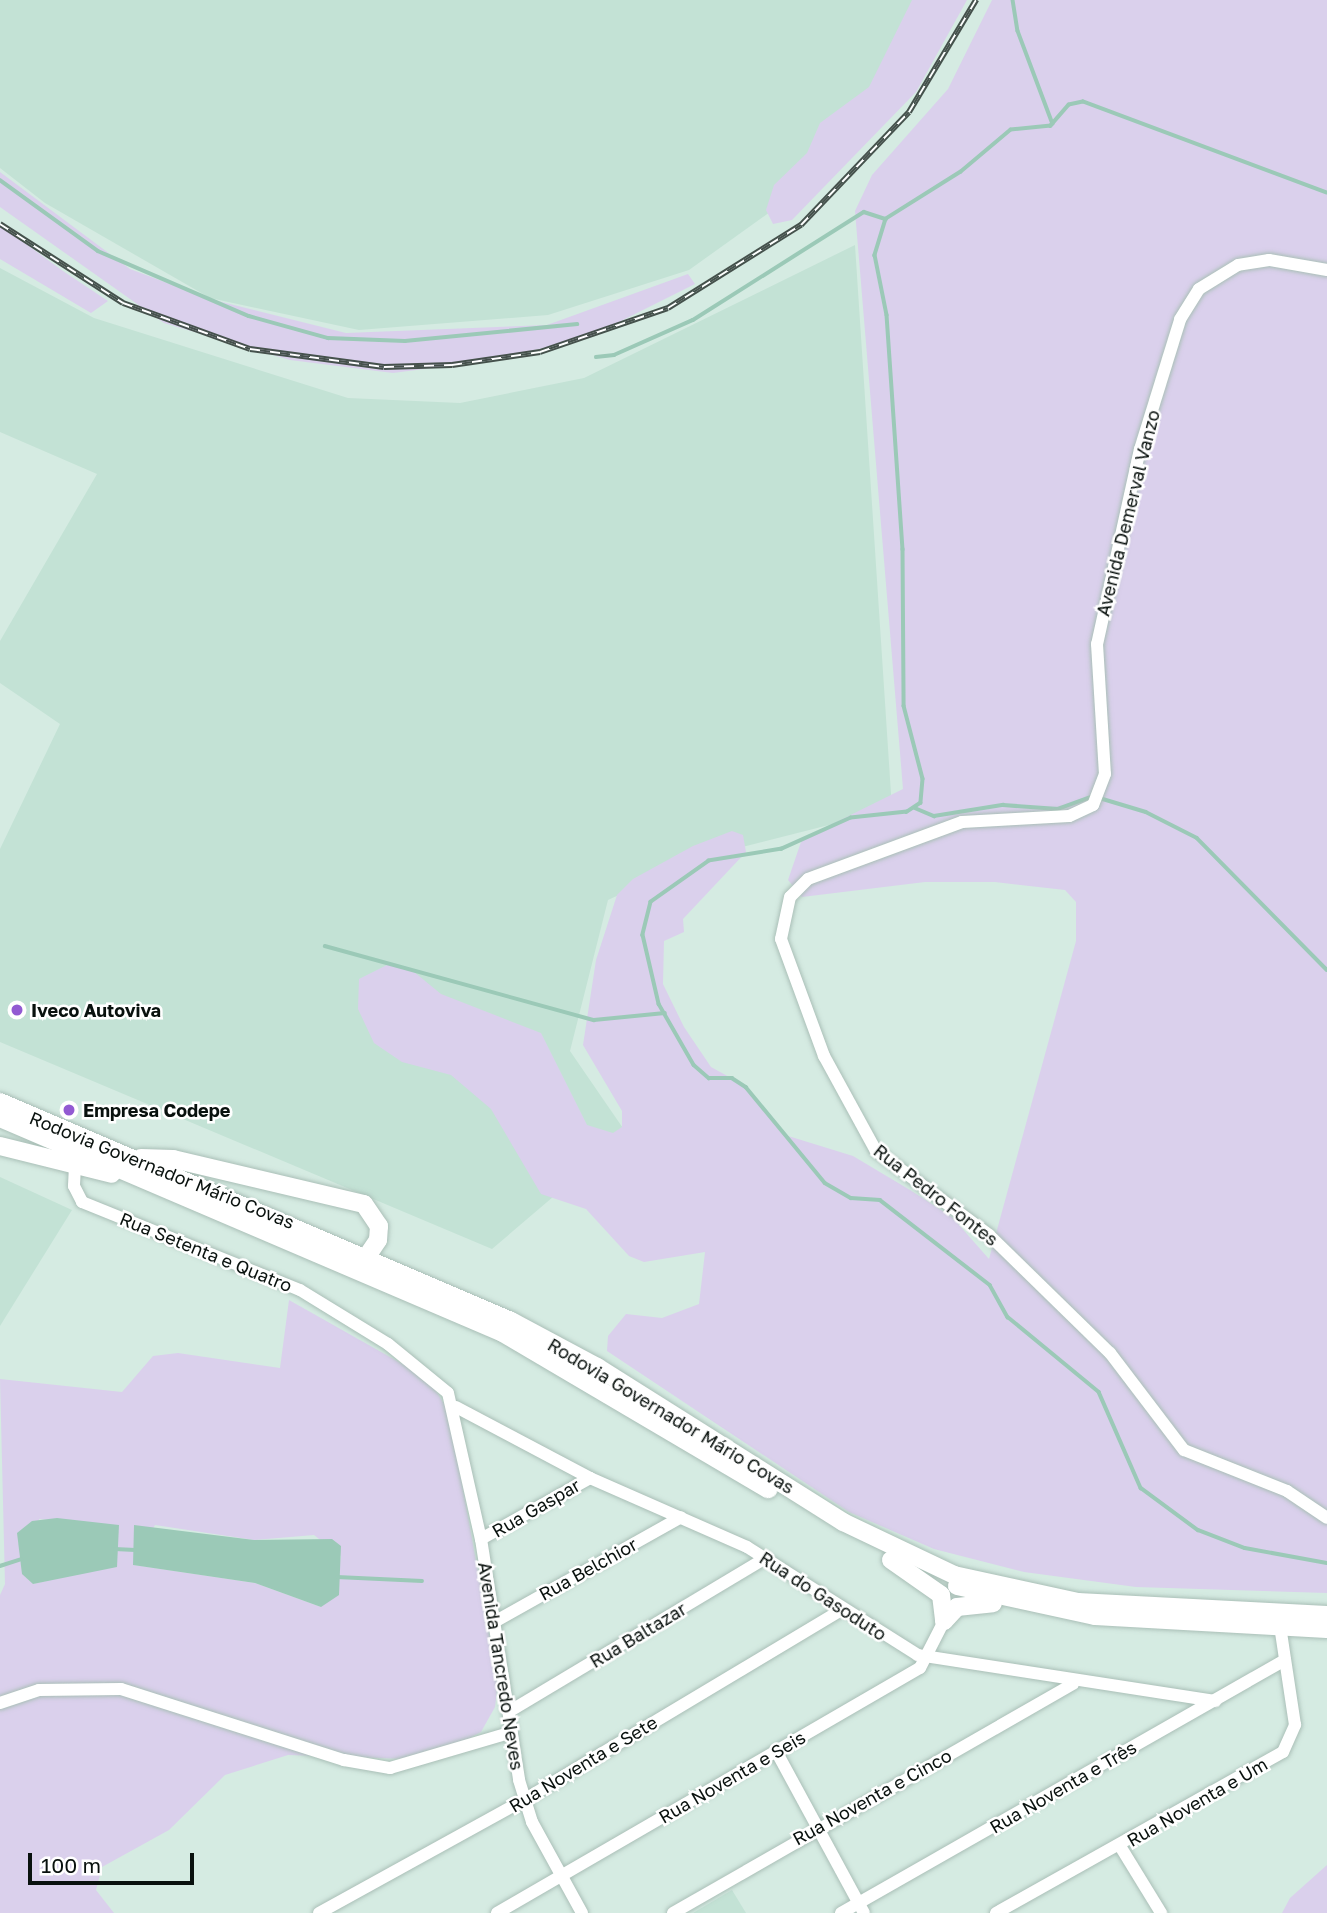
<!DOCTYPE html>
<meta charset="utf-8">
<style>
body{margin:0}
#map{position:relative;width:1327px;height:1913px;overflow:hidden;background:#d5ebe2;font-family:"Golos Text",sans-serif}
div>[style]{position:absolute}
.built>*{inset:0;background:#c3e2d5}
.green>*{inset:0;background:#dad0ec}
.water>*{inset:0;background:#9bc9b7}
.stream>*{height:3.5px;margin:-1.75px;padding:0 1.75px;transform-origin:1.75px;border-radius:1.75px;background:#9bc9b7}
.roads{filter:drop-shadow(0 0 2px #aabfb7) drop-shadow(0 0 2px #aabfb7)}
.minor>*{height:12px;margin:-6px;padding:0 6px;transform-origin:6px;border-radius:6px;background:#fff}
.highway>*{height:18px;margin:-9px;padding:0 9px;transform-origin:9px;border-radius:9px;background:#fff}
.rail>*{height:6px;margin-top:-3px;transform-origin:0;background:repeating-linear-gradient(90deg,#fff 0 10px,#45514c 0 20px);box-sizing:border-box;border-block:2px solid #45514c}
.dots>*{width:19px;height:19px;translate:-50% -50%;box-sizing:border-box;border:4px solid #fff;border-radius:50%}
span{translate:-50% -50%;white-space:nowrap;text-align:center;line-height:1.15;-webkit-text-stroke:5px #fff;paint-order:stroke}
.street-label{font-size:18px;color:#09110e}
.poi-label{font-size:18px;color:#09110e;font-weight:700}
.left{translate:0 -50%;text-align:left}
.scale{position:absolute;left:28px;top:1853px;width:166px;height:32px;box-sizing:border-box;border:4px solid #09110e;border-top:0;padding-left:9px;font-size:21px;line-height:24px;white-space:nowrap;color:#09110e;-webkit-text-stroke:5px #fff;paint-order:stroke}
</style>
<div id="map">
<div class="built">
<div style="clip-path:polygon(0 0,934px 0,913px 44px,770px 212px,689px 270px,548px 315px,359px 330px,210px 298px,45px 203px,0 168px)"></div>
<div style="clip-path:polygon(855px 245px,892px 809px,695px 859px,608px 900px,570px 1051px,627px 1134px,492px 1249px,0 1042px,0 849px,60px 724px,0 683px,0 641px,97px 474px,0 432px,0 268px,94px 318px,348px 398px,460px 403px,584px 378px)"></div>
<div style="clip-path:polygon(0 1177px,72px 1210px,0 1326px)"></div>
<div style="clip-path:polygon(732px 1890px,746px 1913px,693px 1913px)"></div>
</div>
<div class="green">
<div style="clip-path:polygon(912px 0,967px 0,916px 92px,792px 220px,773px 224px,766px 210px,774px 185px,807px 153px,820px 123px,869px 87px)"></div>
<div style="clip-path:polygon(992px 0,1327px 0,1327px 1593px,1136px 1587px,1024px 1572px,934px 1549px,849px 1512px,607px 1351px,608px 1336px,626px 1314px,662px 1318px,699px 1304px,705px 1252px,644px 1262px,629px 1256px,586px 1209px,541px 1194px,491px 1109px,451px 1075px,402px 1062px,374px 1043px,358px 1009px,359px 979px,389px 964px,408px 967px,441px 994px,541px 1033px,587px 1125px,613px 1133px,622px 1127px,622px 1111px,583px 1045px,596px 960px,617px 895px,633px 879px,693px 846px,732px 831px,743px 835px,746px 852px,683px 919px,684px 932px,664px 941px,663px 984px,684px 1027px,711px 1067px,742px 1084px,785px 1135px,853px 1156px,910px 1190px,952px 1217px,989px 1259px,1076px 941px,1076px 902px,1065px 890px,995px 882px,925px 882px,802px 897px,788px 880px,802px 839px,903px 789px,855px 211px,872px 175px,948px 89px)"></div>
<div style="clip-path:polygon(0 172px,130px 269px,210px 299px,346px 333px,547px 325px,688px 274px,695px 284px,587px 338px,486px 361px,393px 373px,290px 360px,164px 323px,0 207px)"></div>
<div style="clip-path:polygon(0 225px,63px 271px,108px 301px,91px 313px,0 259px)"></div>
<div style="clip-path:polygon(evenodd,289px 1300px,413px 1370px,431px 1383px,449px 1412px,498px 1682px,495px 1707px,481px 1732px,445px 1751px,407px 1759px,288px 1755px,225px 1775px,169px 1830px,102px 1867px,96px 1890px,114px 1913px,0 1913px,0 1595px,5px 1584px,0 1379px,122px 1392px,153px 1356px,178px 1353px,280px 1368px,289px 1300px,39px 1519px,97px 1525px,98px 1569px,33px 1584px,39px 1519px,289px 1300px,155px 1525px,254px 1540px,314px 1535px,341px 1556px,339px 1568px,321px 1607px,255px 1583px,134px 1565px,155px 1525px)"></div>
<div style="clip-path:polygon(1327px 1865px,1327px 1913px,1282px 1913px,1290px 1898px)"></div>
</div>
<div class="water">
<div style="clip-path:polygon(57px 1518px,119px 1525px,117px 1567px,33px 1584px,22px 1574px,17px 1533px,32px 1521px)"></div>
<div style="clip-path:polygon(134px 1525px,254px 1540px,332px 1539px,341px 1546px,339px 1595px,321px 1607px,255px 1583px,133px 1565px)"></div>
</div>
<div class="stream">
<div style="left:1013px;top:0;width:31px;rotate:81deg"></div>
<div style="left:1018px;top:31px;width:99px;rotate:69.4deg"></div>
<div style="left:0;top:180px;width:121px;rotate:35.9deg"></div>
<div style="left:98px;top:251px;width:164px;rotate:23.3deg"></div>
<div style="left:249px;top:316px;width:82px;rotate:15.6deg"></div>
<div style="left:328px;top:338px;width:77px;rotate:2.2deg"></div>
<div style="left:405px;top:341px;width:173px;rotate:-5.6deg"></div>
<div style="left:1327px;top:193px;width:260px;rotate:-159.5deg"></div>
<div style="left:1083px;top:102px;width:14px;rotate:168deg"></div>
<div style="left:1069px;top:105px;width:28px;rotate:131deg"></div>
<div style="left:1051px;top:126px;width:40px;rotate:174.3deg"></div>
<div style="left:1011px;top:130px;width:65px;rotate:140deg"></div>
<div style="left:961px;top:172px;width:89px;rotate:147.9deg"></div>
<div style="left:886px;top:219px;width:38px;rotate:107deg"></div>
<div style="left:875px;top:255px;width:61px;rotate:78.7deg"></div>
<div style="left:887px;top:315px;width:235px;rotate:86.1deg"></div>
<div style="left:903px;top:549px;width:157px;rotate:89.6deg"></div>
<div style="left:904px;top:706px;width:75px;rotate:75.4deg"></div>
<div style="left:923px;top:779px;width:24px;rotate:95deg"></div>
<div style="left:921px;top:803px;width:17px;rotate:147deg"></div>
<div style="left:907px;top:812px;width:56px;rotate:173.9deg"></div>
<div style="left:851px;top:818px;width:76px;rotate:155.8deg"></div>
<div style="left:782px;top:849px;width:74px;rotate:170.7deg"></div>
<div style="left:709px;top:861px;width:71px;rotate:144.7deg"></div>
<div style="left:651px;top:902px;width:34px;rotate:104deg"></div>
<div style="left:643px;top:935px;width:71px;rotate:76.9deg"></div>
<div style="left:659px;top:1004px;width:70px;rotate:60.2deg"></div>
<div style="left:694px;top:1065px;width:20px;rotate:41deg"></div>
<div style="left:709px;top:1078px;width:23px"></div>
<div style="left:732px;top:1078px;width:17px;rotate:33deg"></div>
<div style="left:746px;top:1087px;width:124px;rotate:50.5deg"></div>
<div style="left:825px;top:1183px;width:30px;rotate:30deg"></div>
<div style="left:851px;top:1198px;width:29px;rotate:4deg"></div>
<div style="left:880px;top:1200px;width:139px;rotate:37.7deg"></div>
<div style="left:990px;top:1285px;width:37px;rotate:61deg"></div>
<div style="left:1008px;top:1317px;width:118px;rotate:39.5deg"></div>
<div style="left:1099px;top:1392px;width:105px;rotate:66.4deg"></div>
<div style="left:1141px;top:1488px;width:71px;rotate:36.4deg"></div>
<div style="left:1198px;top:1530px;width:50px;rotate:21deg"></div>
<div style="left:1245px;top:1548px;width:83px;rotate:10.4deg"></div>
<div style="left:596px;top:357px;width:18px;rotate:-6deg"></div>
<div style="left:614px;top:355px;width:86px;rotate:-23.9deg"></div>
<div style="left:693px;top:320px;width:202px;rotate:-32.3deg"></div>
<div style="left:864px;top:212px;width:23px;rotate:18deg"></div>
<div style="left:915px;top:808px;width:21px;rotate:23deg"></div>
<div style="left:934px;top:816px;width:70px;rotate:-9.1deg"></div>
<div style="left:1003px;top:805px;width:55px;rotate:4.2deg"></div>
<div style="left:1058px;top:809px;width:37px;rotate:-20deg"></div>
<div style="left:1093px;top:796px;width:55px;rotate:16.8deg"></div>
<div style="left:1146px;top:812px;width:57px;rotate:27deg"></div>
<div style="left:1197px;top:838px;width:185px;rotate:45.4deg"></div>
<div style="left:325px;top:946px;width:279px;rotate:15.4deg"></div>
<div style="left:594px;top:1020px;width:71px;rotate:-5.6deg"></div>
<div style="left:115px;top:1549px;width:20px;rotate:3deg"></div>
<div style="left:0;top:1566px;width:22px;rotate:-18deg"></div>
<div style="left:337px;top:1577px;width:85px;rotate:2.7deg"></div>
</div>
<div class="roads">
<div class="minor">
<div style="left:1327px;top:270px;width:59px;rotate:-170.2deg"></div>
<div style="left:1269px;top:260px;width:31px;rotate:171deg"></div>
<div style="left:1238px;top:265px;width:46px;rotate:148.4deg"></div>
<div style="left:1199px;top:289px;width:36px;rotate:122deg"></div>
<div style="left:1180px;top:320px;width:135px;rotate:107.2deg"></div>
<div style="left:1140px;top:449px;width:200px;rotate:102.4deg"></div>
<div style="left:1097px;top:644px;width:130px;rotate:86.5deg"></div>
<div style="left:1105px;top:774px;width:33px;rotate:111deg"></div>
<div style="left:1093px;top:805px;width:26px;rotate:155deg"></div>
<div style="left:1069px;top:816px;width:107px;rotate:176.8deg"></div>
<div style="left:962px;top:822px;width:164px;rotate:159.7deg"></div>
<div style="left:808px;top:879px;width:25px;rotate:135deg"></div>
<div style="left:790px;top:897px;width:43px;rotate:102.1deg"></div>
<div style="left:781px;top:939px;width:125px;rotate:69.8deg"></div>
<div style="left:824px;top:1056px;width:108px;rotate:61.3deg"></div>
<div style="left:876px;top:1151px;width:141px;rotate:36.6deg"></div>
<div style="left:989px;top:1235px;width:169px;rotate:44.3deg"></div>
<div style="left:1110px;top:1353px;width:122px;rotate:52.7deg"></div>
<div style="left:1184px;top:1450px;width:111px;rotate:21.7deg"></div>
<div style="left:1287px;top:1491px;width:48px;rotate:34deg"></div>
<div style="left:75px;top:1166px;width:20px;rotate:93deg"></div>
<div style="left:74px;top:1186px;width:18px;rotate:63deg"></div>
<div style="left:82px;top:1202px;width:235px;rotate:22deg"></div>
<div style="left:300px;top:1290px;width:103px;rotate:31.5deg"></div>
<div style="left:388px;top:1344px;width:77px;rotate:39.2deg"></div>
<div style="left:448px;top:1393px;width:150px;rotate:77.3deg"></div>
<div style="left:481px;top:1539px;width:244px;rotate:81deg"></div>
<div style="left:519px;top:1780px;width:44px;rotate:72.8deg"></div>
<div style="left:532px;top:1822px;width:104px;rotate:61.2deg"></div>
<div style="left:456px;top:1407px;width:152px;rotate:27.9deg"></div>
<div style="left:590px;top:1478px;width:171px;rotate:23.7deg"></div>
<div style="left:747px;top:1547px;width:202px;rotate:32.3deg"></div>
<div style="left:918px;top:1655px;width:301px;rotate:8.8deg"></div>
<div style="left:481px;top:1539px;width:125px;rotate:-29.2deg"></div>
<div style="left:496px;top:1621px;width:212px;rotate:-29.3deg"></div>
<div style="left:0;top:1703px;width:41px;rotate:-18.4deg"></div>
<div style="left:39px;top:1690px;width:82px;rotate:-0.7deg"></div>
<div style="left:121px;top:1689px;width:234px;rotate:17.7deg"></div>
<div style="left:344px;top:1760px;width:47px;rotate:9.9deg"></div>
<div style="left:390px;top:1768px;width:127px;rotate:-16.4deg"></div>
<div style="left:510px;top:1711px;width:298px;rotate:-30.9deg"></div>
<div style="left:776px;top:1751px;width:184px;rotate:61.5deg"></div>
<div style="left:1120px;top:1846px;width:79px;rotate:58.5deg"></div>
<div style="left:319px;top:1913px;width:234px;rotate:-28.9deg"></div>
<div style="left:524px;top:1800px;width:372px;rotate:-30.9deg"></div>
<div style="left:497px;top:1913px;width:489px;rotate:-30.1deg"></div>
<div style="left:920px;top:1668px;width:53px;rotate:-62.9deg"></div>
<div style="left:673px;top:1913px;width:461px;rotate:-29.8deg"></div>
<div style="left:841px;top:1913px;width:511px;rotate:-29.68deg"></div>
<div style="left:996px;top:1913px;width:329px;rotate:-29.3deg"></div>
<div style="left:1283px;top:1752px;width:30px;rotate:-66deg"></div>
<div style="left:1295px;top:1725px;width:100px;rotate:-98.6deg"></div>
</div>
<div class="highway">
<div style="left:0;top:1102px;width:556px;rotate:23.2deg"></div>
<div style="left:511px;top:1321px;width:98px;rotate:28.1deg"></div>
<div style="left:597px;top:1367px;width:291px;rotate:32.2deg"></div>
<div style="left:843px;top:1522px;width:123px;rotate:25.5deg"></div>
<div style="left:954px;top:1575px;width:127px;rotate:12.3deg"></div>
<div style="left:1078px;top:1602px;width:249px;rotate:3deg"></div>
<div style="left:0;top:1118px;width:547px;rotate:23.14deg"></div>
<div style="left:503px;top:1333px;width:308px;rotate:30.5deg"></div>
<div style="left:0;top:1146px;width:115px;rotate:14deg"></div>
<div style="left:141px;top:1158px;width:32px;rotate:2deg"></div>
<div style="left:173px;top:1159px;width:196px;rotate:13.3deg"></div>
<div style="left:364px;top:1204px;width:27px;rotate:56deg"></div>
<div style="left:379px;top:1226px;width:14px;rotate:94deg"></div>
<div style="left:378px;top:1240px;width:27px;rotate:124deg"></div>
<div style="left:891px;top:1560px;width:61px;rotate:35deg"></div>
<div style="left:941px;top:1595px;width:26px;rotate:83deg"></div>
<div style="left:957px;top:1586px;width:141px;rotate:12.3deg"></div>
<div style="left:1095px;top:1616px;width:232px;rotate:3.2deg"></div>
<div style="left:944px;top:1621px;width:19px;rotate:-47deg"></div>
<div style="left:957px;top:1607px;width:36px;rotate:-6deg"></div>
</div>
</div>
<div class="rail">
<div style="left:0;top:224px;width:146px;rotate:32.7deg"></div>
<div style="left:123px;top:303px;width:135px;rotate:19.9deg"></div>
<div style="left:250px;top:349px;width:135px;rotate:7.7deg"></div>
<div style="left:384px;top:367px;width:68px;rotate:-1.7deg"></div>
<div style="left:452px;top:365px;width:89px;rotate:-8.4deg"></div>
<div style="left:540px;top:352px;width:135px;rotate:-19deg"></div>
<div style="left:668px;top:308px;width:157px;rotate:-32deg"></div>
<div style="left:801px;top:225px;width:156px;rotate:-46.3deg"></div>
<div style="left:909px;top:112px;width:131px;rotate:-59.1deg"></div>
</div>
<div class="dots">
<div style="left:17px;top:1010px;background:#925ad2"></div>
<div style="left:69px;top:1110px;background:#925ad2"></div>
</div>
<div class="street-label">
<span style="left:1128px;top:513px;rotate:-76deg">Avenida Demerval Vanzo</span>
<span style="left:162px;top:1170px;rotate:22deg">Rodovia Governador Mário Covas</span>
<span style="left:936px;top:1195px;rotate:38deg">Rua Pedro Fontes</span>
<span style="left:206px;top:1252px;rotate:22deg">Rua Setenta e Quatro</span>
<span style="left:671px;top:1416px;rotate:31deg">Rodovia Governador Mário Covas</span>
<span style="left:536px;top:1508px;rotate:-30deg">Rua Gaspar</span>
<span style="left:588px;top:1569px;rotate:-29deg">Rua Belchior</span>
<span style="left:823px;top:1596px;rotate:33deg">Rua do Gasoduto</span>
<span style="left:638px;top:1635px;rotate:-31deg">Rua Baltazar</span>
<span style="left:501px;top:1666px;rotate:81deg">Avenida Tancredo Neves</span>
<span style="left:583px;top:1764px;rotate:-31deg">Rua Noventa e Sete</span>
<span style="left:732px;top:1777px;rotate:-30deg">Rua Noventa e Seis</span>
<span style="left:1063px;top:1787px;rotate:-30deg">Rua Noventa e Três</span>
<span style="left:872px;top:1797px;rotate:-29deg">Rua Noventa e Cinco</span>
<span style="left:1197px;top:1802px;rotate:-30deg">Rua Noventa e Um</span>
</div>
<div class="poi-label">
<span class="left" style="left:31px;top:1010px">Iveco Autoviva</span>
<span class="left" style="left:83px;top:1110px">Empresa Codepe</span>
</div>
<div class="scale">100 m</div>
</div>
